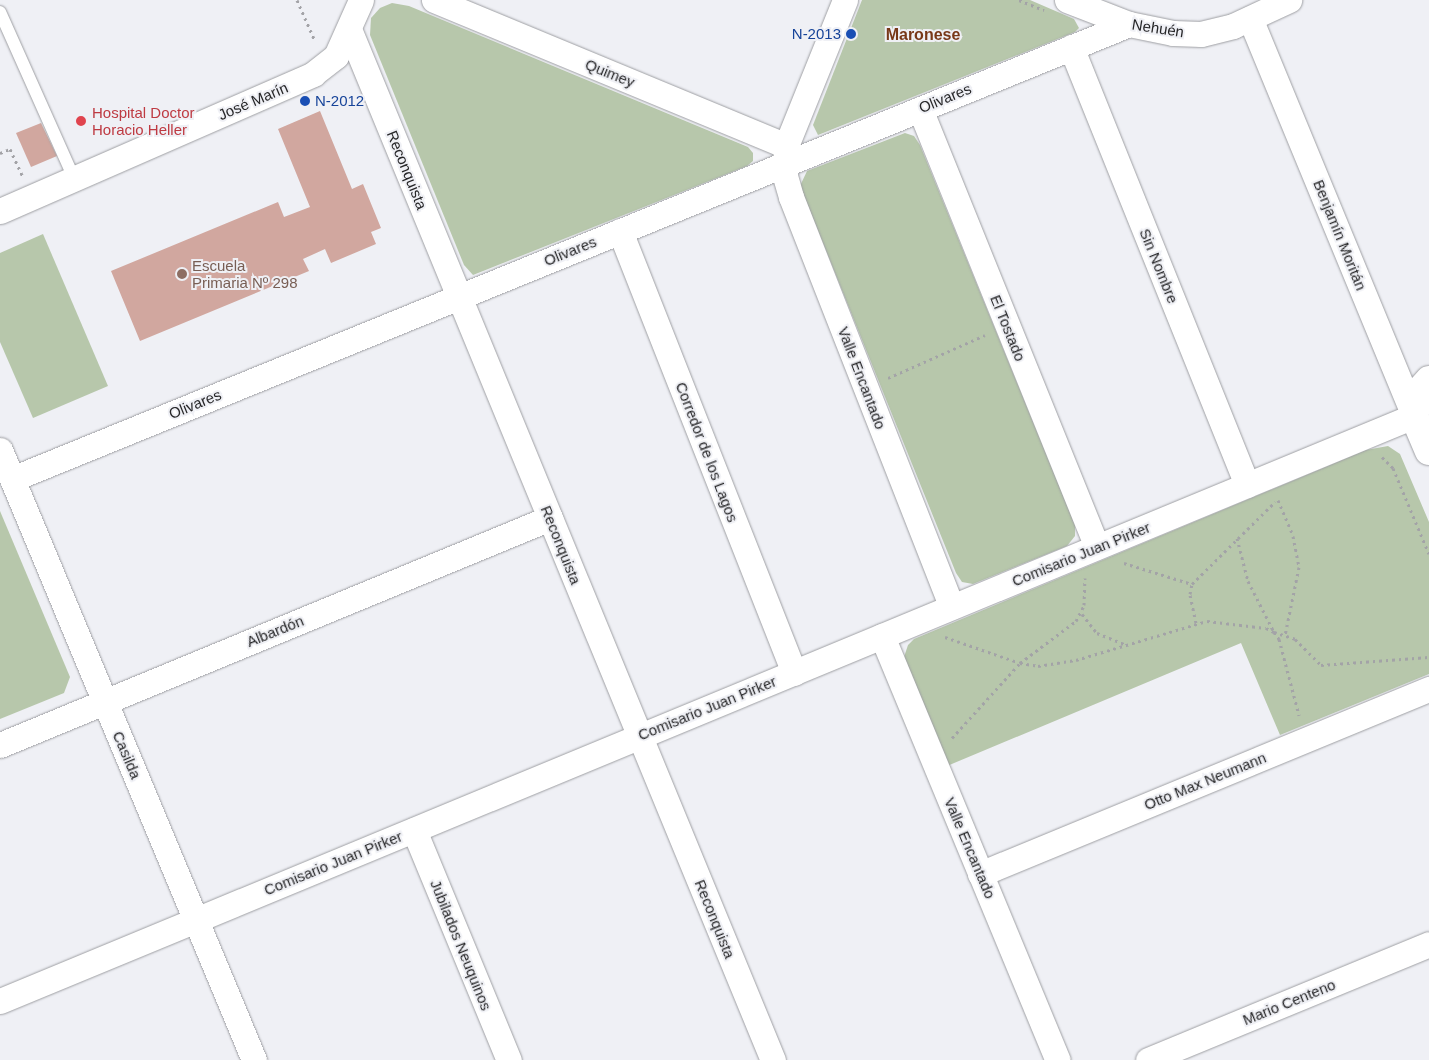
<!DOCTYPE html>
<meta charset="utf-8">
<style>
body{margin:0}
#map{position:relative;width:1429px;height:1060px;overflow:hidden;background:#eff0f5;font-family:Arial,sans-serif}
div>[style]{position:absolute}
.green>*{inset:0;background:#b7c7ab}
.building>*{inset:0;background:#d1a79f}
.path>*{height:3px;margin-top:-1.5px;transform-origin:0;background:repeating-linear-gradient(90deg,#a3a3a7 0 2.5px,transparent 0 6.5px)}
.roads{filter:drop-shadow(0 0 1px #9e9fa3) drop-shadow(0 0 1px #9e9fa3)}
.service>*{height:12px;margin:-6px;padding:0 6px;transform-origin:6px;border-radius:6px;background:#fff}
.minor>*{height:25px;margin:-12.5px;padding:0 12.5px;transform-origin:12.5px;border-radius:12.5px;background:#fff}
.tertiary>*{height:28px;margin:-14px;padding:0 14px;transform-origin:14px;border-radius:14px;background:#fff}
.dots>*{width:14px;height:14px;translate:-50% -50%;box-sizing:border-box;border:2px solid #eff0f5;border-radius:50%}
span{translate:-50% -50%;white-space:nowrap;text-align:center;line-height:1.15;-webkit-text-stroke:4px #eff0f5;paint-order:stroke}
.street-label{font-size:15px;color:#262628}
.transit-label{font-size:15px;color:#164399}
.right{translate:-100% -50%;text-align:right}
.left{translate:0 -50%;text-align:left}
.health-label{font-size:15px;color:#be3a42}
.education-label{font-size:15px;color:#785e54}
.neighbourhood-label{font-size:16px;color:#783818;font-weight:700}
</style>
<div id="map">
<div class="green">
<div style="clip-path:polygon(862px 0,1030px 0,1074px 19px,1079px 28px,1075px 32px,818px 135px,813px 125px)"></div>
<div style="clip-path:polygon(392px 3px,409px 6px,748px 147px,753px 153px,753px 161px,747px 166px,473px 275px,464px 265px,370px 35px,371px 18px,380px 8px)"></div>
<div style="clip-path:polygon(905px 133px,914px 136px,920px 145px,1075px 525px,1075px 536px,1067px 546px,973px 584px,962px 582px,956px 573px,800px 186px,807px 171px)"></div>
<div style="clip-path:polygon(43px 234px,108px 386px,33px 418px,0 342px,0 253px)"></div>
<div style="clip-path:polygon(1388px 446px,1400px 454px,1429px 522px,1429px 674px,1280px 735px,1241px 643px,947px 766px,903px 660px,908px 645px,914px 639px,1366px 450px)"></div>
<div style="clip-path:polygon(0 511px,70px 677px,64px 693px,0 719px)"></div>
</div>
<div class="building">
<div style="clip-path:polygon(320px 111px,352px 189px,363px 184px,381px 228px,371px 232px,376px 244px,331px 263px,325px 249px,303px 259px,309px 271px,140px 341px,111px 271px,278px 202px,284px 217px,310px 207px,278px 129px)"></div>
<div style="clip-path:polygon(41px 123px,57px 156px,31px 167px,16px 133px)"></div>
</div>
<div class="path">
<div style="left:297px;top:0;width:45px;rotate:66.3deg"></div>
<div style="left:1019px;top:0;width:27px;rotate:22deg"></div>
<div style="left:0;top:153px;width:11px;rotate:-22deg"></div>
<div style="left:10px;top:149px;width:29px;rotate:65deg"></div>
<div style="left:888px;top:378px;width:106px;rotate:-23.9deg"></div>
<div style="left:1382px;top:457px;width:16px;rotate:45deg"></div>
<div style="left:1393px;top:468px;width:93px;rotate:67.3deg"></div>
<div style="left:1278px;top:500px;width:39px;rotate:67deg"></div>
<div style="left:1293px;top:536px;width:32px;rotate:79deg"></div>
<div style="left:1299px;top:567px;width:69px;rotate:101.6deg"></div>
<div style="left:1237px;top:538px;width:44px;rotate:75.7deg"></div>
<div style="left:1248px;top:581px;width:57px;rotate:63deg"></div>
<div style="left:1274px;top:632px;width:22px;rotate:18deg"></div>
<div style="left:1295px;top:639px;width:37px;rotate:45deg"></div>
<div style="left:1321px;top:665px;width:108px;rotate:-4.2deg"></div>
<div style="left:1124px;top:563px;width:71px;rotate:17.2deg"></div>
<div style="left:1082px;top:614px;width:24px;rotate:52deg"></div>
<div style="left:1097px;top:633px;width:31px;rotate:22deg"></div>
<div style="left:1196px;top:623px;width:30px;rotate:-102deg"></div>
<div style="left:1190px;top:594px;width:10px;rotate:-79deg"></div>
<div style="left:1192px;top:584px;width:117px;rotate:-44.7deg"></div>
<div style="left:945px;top:637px;width:79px;rotate:19.1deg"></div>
<div style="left:1020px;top:663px;width:18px;rotate:9deg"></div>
<div style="left:1038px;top:666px;width:38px;rotate:-9deg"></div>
<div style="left:1076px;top:660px;width:137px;rotate:-16.6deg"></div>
<div style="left:1207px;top:621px;width:59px;rotate:6.8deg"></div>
<div style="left:1266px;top:628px;width:9px;rotate:27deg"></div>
<div style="left:1274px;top:632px;width:9px;rotate:54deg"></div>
<div style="left:1279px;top:639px;width:79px;rotate:75.3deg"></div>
<div style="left:952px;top:738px;width:101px;rotate:-47.8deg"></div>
<div style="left:1020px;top:663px;width:70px;rotate:-36.9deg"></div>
<div style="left:1076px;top:621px;width:18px;rotate:-63deg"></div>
<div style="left:1084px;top:605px;width:27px;rotate:-88deg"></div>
</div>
<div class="roads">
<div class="service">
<div style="left:0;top:12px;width:182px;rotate:66deg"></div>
</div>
<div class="minor">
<div style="left:434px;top:0;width:381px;rotate:22.5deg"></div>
<div style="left:845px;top:0;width:157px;rotate:112deg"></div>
<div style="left:786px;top:146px;width:30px;rotate:92deg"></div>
<div style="left:785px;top:176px;width:22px;rotate:74deg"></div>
<div style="left:791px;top:197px;width:440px;rotate:68.6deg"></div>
<div style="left:1067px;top:0;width:66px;rotate:21.2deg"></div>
<div style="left:1129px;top:24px;width:45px;rotate:11.6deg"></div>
<div style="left:1173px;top:33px;width:28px;rotate:2deg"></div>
<div style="left:1201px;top:34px;width:33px;rotate:-14deg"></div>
<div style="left:1233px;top:26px;width:62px;rotate:-24.9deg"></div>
<div style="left:349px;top:29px;width:1115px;rotate:67.65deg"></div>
<div style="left:1071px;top:47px;width:472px;rotate:68.1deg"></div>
<div style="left:920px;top:109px;width:472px;rotate:68deg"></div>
<div style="left:0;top:211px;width:342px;rotate:-23.6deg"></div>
<div style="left:313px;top:74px;width:29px;rotate:-38deg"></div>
<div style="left:336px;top:56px;width:61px;rotate:-65.9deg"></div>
<div style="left:620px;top:231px;width:475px;rotate:68.5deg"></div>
<div style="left:0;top:450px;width:661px;rotate:67.39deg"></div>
<div style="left:12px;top:479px;width:1206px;rotate:-22.16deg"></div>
<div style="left:882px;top:636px;width:459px;rotate:67.5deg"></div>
<div style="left:0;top:745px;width:595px;rotate:-22.43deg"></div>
<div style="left:414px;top:830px;width:249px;rotate:67.6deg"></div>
<div style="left:980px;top:874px;width:486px;rotate:-22.4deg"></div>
<div style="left:0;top:1001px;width:1530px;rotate:-22.48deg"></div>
<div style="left:1414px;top:416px;width:430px;rotate:-112.4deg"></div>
<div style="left:1148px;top:1060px;width:304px;rotate:-22.4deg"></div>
</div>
<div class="tertiary">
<div style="left:1414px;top:416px;width:28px;rotate:-75deg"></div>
<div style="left:1421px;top:389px;width:12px;rotate:-48deg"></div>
<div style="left:1414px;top:416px;width:38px;rotate:67deg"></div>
</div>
</div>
<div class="dots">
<div style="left:851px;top:34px;background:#1a4fb4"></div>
<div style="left:305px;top:101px;background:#1a4fb4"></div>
<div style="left:81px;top:121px;background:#e0444e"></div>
<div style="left:182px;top:274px;background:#8d6e63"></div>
</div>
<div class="street-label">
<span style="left:1158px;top:28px;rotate:9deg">Nehuén</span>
<span style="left:610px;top:73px;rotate:22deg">Quimey</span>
<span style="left:945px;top:98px;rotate:-22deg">Olivares</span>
<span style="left:253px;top:101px;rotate:-23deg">José Marín</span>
<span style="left:407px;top:170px;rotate:68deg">Reconquista</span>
<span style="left:1340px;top:235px;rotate:68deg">Benjamín Moritán</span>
<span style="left:570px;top:251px;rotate:-22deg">Olivares</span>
<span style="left:1159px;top:266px;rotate:68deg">Sin Nombre</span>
<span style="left:1008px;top:328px;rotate:68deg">El Tostado</span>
<span style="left:862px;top:378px;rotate:69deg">Valle Encantado</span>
<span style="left:195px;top:404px;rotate:-22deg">Olivares</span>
<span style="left:707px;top:452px;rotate:69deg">Corredor de los Lagos</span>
<span style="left:561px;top:545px;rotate:68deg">Reconquista</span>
<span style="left:1081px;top:554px;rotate:-22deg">Comisario Juan Pirker</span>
<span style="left:275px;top:631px;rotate:-22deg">Albardón</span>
<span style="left:707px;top:708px;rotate:-22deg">Comisario Juan Pirker</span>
<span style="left:127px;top:755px;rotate:67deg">Casilda</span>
<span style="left:1205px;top:781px;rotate:-22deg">Otto Max Neumann</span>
<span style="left:970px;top:848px;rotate:67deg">Valle Encantado</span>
<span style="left:333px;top:863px;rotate:-22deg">Comisario Juan Pirker</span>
<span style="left:715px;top:919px;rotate:68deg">Reconquista</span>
<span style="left:461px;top:945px;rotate:68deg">Jubilados Neuquinos</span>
<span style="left:1289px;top:1002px;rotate:-22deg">Mario Centeno</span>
</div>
<div class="transit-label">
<span class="right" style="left:841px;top:34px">N-2013</span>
<span class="left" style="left:315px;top:101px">N-2012</span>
</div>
<div class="health-label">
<span class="left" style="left:92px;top:121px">Hospital Doctor<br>Horacio Heller</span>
</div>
<div class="education-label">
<span class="left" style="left:192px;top:274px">Escuela<br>Primaria Nº 298</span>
</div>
<div class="neighbourhood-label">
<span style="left:923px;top:35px">Maronese</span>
</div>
</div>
